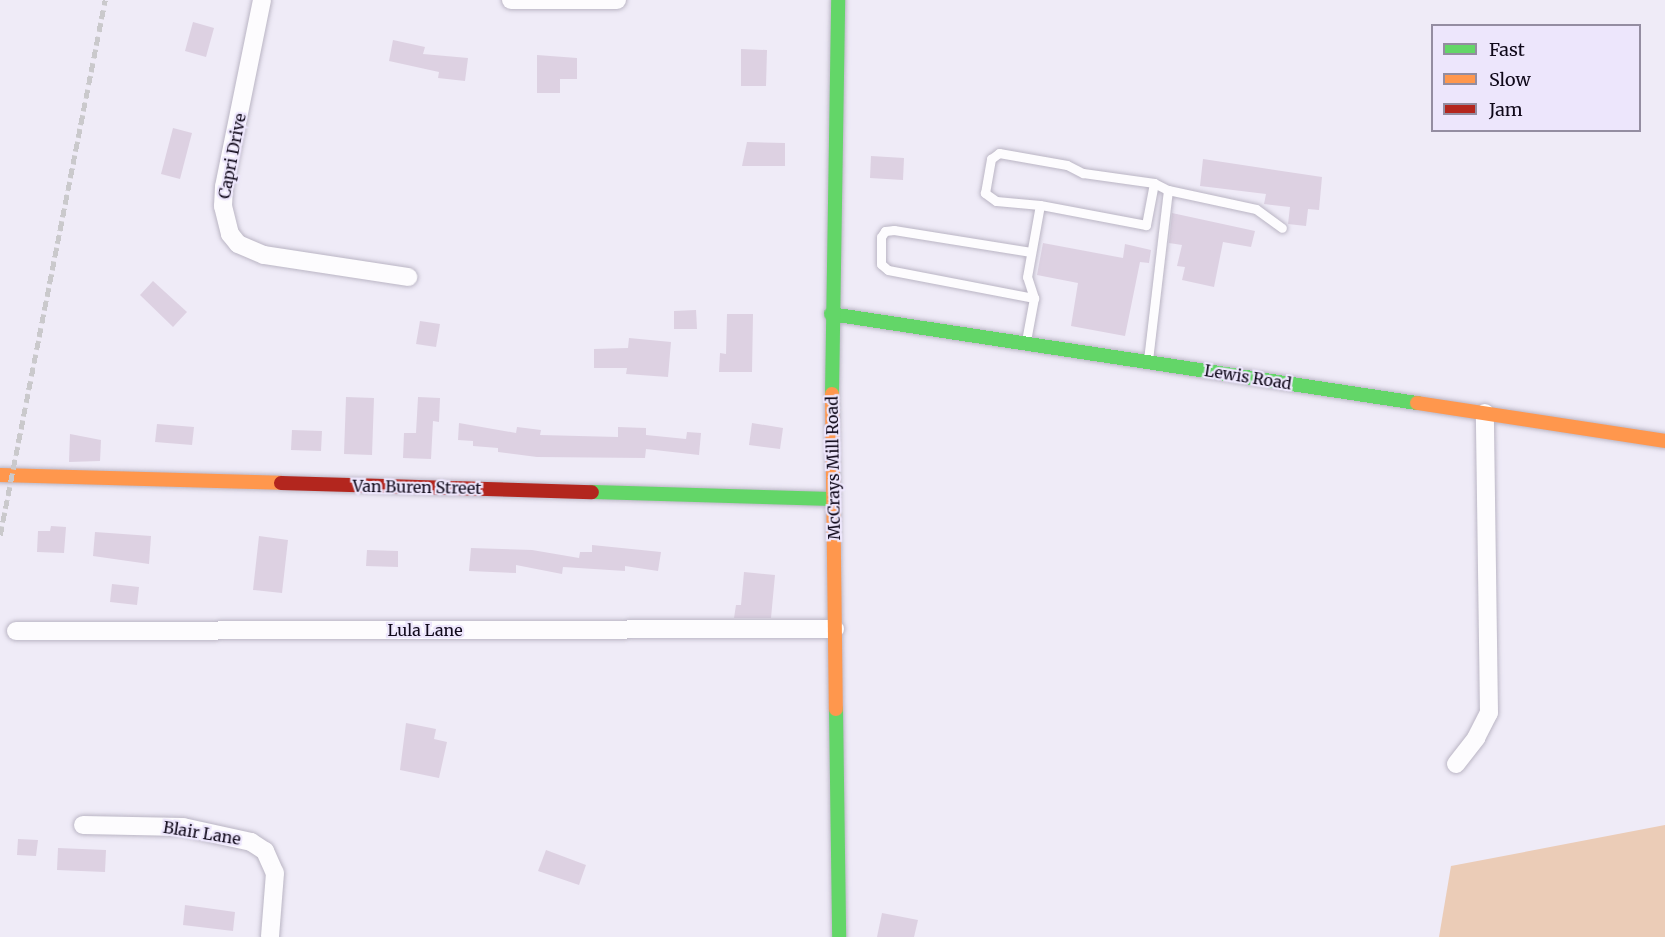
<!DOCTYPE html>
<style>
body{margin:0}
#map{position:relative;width:1665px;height:937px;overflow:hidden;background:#efebf7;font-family:Merriweather,serif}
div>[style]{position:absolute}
.green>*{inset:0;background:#ebccb7}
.building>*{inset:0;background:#ddd1e2}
.roads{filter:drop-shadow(0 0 2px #bab5c4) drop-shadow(0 0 2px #bab5c4)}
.lane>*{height:9px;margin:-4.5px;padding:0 4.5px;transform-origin:4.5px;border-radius:4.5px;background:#fdfcfe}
.street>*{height:18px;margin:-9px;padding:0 9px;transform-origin:9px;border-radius:9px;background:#fdfcfe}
.fast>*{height:14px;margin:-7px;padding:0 7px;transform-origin:7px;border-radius:7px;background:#63d668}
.slow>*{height:14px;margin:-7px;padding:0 7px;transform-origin:7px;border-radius:7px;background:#ff974d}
.jam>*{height:14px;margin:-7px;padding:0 7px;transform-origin:7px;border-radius:7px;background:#b3261e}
.rail>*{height:4.5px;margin-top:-2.25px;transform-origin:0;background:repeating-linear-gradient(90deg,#cac9cc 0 9px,transparent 0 13.5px)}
span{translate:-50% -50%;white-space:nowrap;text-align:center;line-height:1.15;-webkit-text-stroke:4.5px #ede6fc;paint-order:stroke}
.street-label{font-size:16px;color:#0f0819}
.legend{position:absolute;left:1431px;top:24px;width:210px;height:108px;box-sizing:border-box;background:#ede6fc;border:2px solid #948da1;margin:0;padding:8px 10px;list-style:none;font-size:18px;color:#0f0819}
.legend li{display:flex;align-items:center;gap:12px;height:30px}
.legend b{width:30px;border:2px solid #948da1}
</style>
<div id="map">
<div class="green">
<div style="clip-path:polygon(1665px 825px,1665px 937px,1439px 937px,1451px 866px)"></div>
</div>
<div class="building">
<div style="clip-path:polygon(193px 22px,214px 28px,206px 57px,185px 51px)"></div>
<div style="clip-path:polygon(393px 40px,425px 47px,423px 54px,468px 58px,465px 81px,438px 78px,439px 72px,389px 61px)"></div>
<div style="clip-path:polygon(741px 49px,767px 50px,766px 86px,741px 86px)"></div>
<div style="clip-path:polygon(537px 55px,577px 58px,577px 79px,560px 79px,560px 93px,537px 93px)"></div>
<div style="clip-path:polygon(173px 128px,192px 133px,180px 179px,161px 174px)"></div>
<div style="clip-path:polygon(747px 142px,785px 143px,785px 166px,742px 166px)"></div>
<div style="clip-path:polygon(871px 156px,904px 158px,903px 180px,870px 178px)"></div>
<div style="clip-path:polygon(1203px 159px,1322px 177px,1319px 210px,1308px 209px,1306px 226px,1288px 224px,1290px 207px,1264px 204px,1266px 194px,1200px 186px)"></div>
<div style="clip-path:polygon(1172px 213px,1255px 231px,1251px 247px,1223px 242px,1214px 287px,1182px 280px,1185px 267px,1177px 266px,1182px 245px,1169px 243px)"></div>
<div style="clip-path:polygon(1043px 243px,1123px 258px,1125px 244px,1151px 250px,1149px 263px,1140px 262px,1125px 336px,1071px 326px,1078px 283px,1037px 275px)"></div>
<div style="clip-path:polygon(153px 281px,187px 312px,173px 327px,140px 295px)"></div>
<div style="clip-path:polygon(696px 310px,697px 329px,674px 329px,674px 311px)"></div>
<div style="clip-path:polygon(727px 314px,753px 314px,752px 372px,719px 372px,720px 353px,726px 354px)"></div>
<div style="clip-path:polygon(420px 321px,440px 324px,436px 347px,416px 344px)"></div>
<div style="clip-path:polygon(629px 338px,671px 342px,668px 377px,626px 374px,627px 368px,594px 368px,594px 349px,628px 348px)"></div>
<div style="clip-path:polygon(346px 397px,374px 398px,372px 455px,344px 454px)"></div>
<div style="clip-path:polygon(418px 397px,440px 398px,439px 422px,433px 421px,431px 459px,403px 458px,404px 433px,416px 433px)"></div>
<div style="clip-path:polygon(459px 423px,516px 433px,517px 427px,541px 430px,540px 435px,618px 437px,618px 427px,646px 428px,646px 435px,686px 439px,687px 432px,701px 433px,699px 455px,646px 449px,645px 458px,537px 457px,498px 452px,498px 448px,473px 446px,473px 441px,458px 440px)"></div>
<div style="clip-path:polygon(752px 423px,783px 428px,780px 449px,749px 445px)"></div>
<div style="clip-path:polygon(157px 424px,194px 427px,192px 445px,155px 442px)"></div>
<div style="clip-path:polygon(292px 430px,322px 431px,321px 451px,291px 450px)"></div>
<div style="clip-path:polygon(70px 434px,101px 440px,100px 461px,69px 462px)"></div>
<div style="clip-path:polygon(51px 526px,66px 527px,64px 553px,37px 552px,38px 531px,50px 531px)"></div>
<div style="clip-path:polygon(95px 532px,151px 536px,149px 564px,93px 556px)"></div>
<div style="clip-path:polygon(259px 536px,288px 540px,282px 593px,253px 590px)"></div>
<div style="clip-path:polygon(592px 545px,661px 552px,658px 571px,625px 566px,625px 571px,563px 567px,562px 574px,516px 565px,516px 573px,469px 571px,471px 548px,532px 550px,579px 558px,580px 552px,592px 552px)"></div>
<div style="clip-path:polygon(367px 550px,398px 551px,398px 567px,366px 566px)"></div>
<div style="clip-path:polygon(744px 572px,775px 575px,771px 618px,734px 618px,736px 605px,741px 605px)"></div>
<div style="clip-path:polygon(112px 584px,139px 587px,137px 605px,110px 602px)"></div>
<div style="clip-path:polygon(406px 723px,436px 729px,434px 739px,447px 742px,439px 778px,400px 770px)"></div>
<div style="clip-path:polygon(18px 839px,38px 840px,36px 856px,17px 855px)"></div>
<div style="clip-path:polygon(58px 848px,106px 850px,105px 872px,57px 870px)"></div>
<div style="clip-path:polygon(546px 850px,586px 865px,579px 885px,538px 871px)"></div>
<div style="clip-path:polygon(185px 905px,235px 912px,233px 931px,183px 925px)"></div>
<div style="clip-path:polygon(882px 913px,918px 920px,914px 937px,877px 937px)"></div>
</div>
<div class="roads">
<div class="lane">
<div style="left:1154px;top:183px;width:16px;rotate:27deg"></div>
<div style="left:1168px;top:190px;width:90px;rotate:12.2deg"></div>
<div style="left:1256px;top:209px;width:32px;rotate:36deg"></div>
<div style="left:1031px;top:252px;width:139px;rotate:-170.9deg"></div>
<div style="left:894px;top:230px;width:9px;rotate:174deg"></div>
<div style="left:885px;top:231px;width:7px;rotate:124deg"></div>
<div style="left:881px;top:237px;width:27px;rotate:90deg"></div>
<div style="left:881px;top:264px;width:9px;rotate:41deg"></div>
<div style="left:888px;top:270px;width:149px;rotate:10.9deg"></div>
<div style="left:1026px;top:341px;width:44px;rotate:-79.5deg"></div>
<div style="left:1034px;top:298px;width:22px;rotate:-108deg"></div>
<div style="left:1027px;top:277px;width:73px;rotate:-79.8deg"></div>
<div style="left:1040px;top:205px;width:44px;rotate:-174.8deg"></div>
<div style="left:996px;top:201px;width:14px;rotate:-144deg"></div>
<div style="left:985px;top:193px;width:35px;rotate:-80deg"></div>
<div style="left:991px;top:159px;width:10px;rotate:-37deg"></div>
<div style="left:999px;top:153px;width:69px;rotate:10deg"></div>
<div style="left:1067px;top:165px;width:18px;rotate:27deg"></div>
<div style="left:1083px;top:173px;width:72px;rotate:8deg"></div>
<div style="left:1154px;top:183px;width:43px;rotate:100.8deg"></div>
<div style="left:1146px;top:225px;width:108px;rotate:-169.3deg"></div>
<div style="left:1148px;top:360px;width:171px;rotate:-83.3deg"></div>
</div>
<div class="street">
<div style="left:262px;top:0;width:191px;rotate:101.5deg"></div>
<div style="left:224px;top:187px;width:19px;rotate:93deg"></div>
<div style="left:223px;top:206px;width:29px;rotate:76deg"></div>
<div style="left:230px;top:234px;width:13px;rotate:51deg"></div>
<div style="left:238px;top:244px;width:28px;rotate:23deg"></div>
<div style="left:264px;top:255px;width:146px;rotate:8.7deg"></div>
<div style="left:511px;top:0;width:106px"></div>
<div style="left:16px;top:631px;width:819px;rotate:-0.14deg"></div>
<div style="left:1456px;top:764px;width:33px;rotate:-52deg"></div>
<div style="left:1476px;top:738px;width:28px;rotate:-63deg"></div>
<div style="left:1489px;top:713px;width:300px;rotate:-90.8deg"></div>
<div style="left:83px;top:825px;width:100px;rotate:1.1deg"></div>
<div style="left:183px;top:827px;width:70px;rotate:12.4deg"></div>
<div style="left:251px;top:842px;width:17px;rotate:33deg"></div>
<div style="left:265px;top:851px;width:24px;rotate:66deg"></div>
<div style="left:275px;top:873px;width:64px;rotate:94.5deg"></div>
</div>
<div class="fast">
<div style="left:831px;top:314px;width:593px;rotate:8.64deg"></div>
<div style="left:832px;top:394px;width:394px;rotate:-89.1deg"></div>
<div style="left:592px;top:492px;width:241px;rotate:1.7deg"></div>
<div style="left:836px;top:709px;width:228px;rotate:89.2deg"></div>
</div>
<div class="slow">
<div style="left:832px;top:394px;width:315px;rotate:89.3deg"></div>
<div style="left:1417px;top:403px;width:251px;rotate:8.7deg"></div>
<div style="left:0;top:475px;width:281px;rotate:1.6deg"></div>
</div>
<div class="jam">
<div style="left:281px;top:483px;width:311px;rotate:1.7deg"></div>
</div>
</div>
<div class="rail">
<div style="left:0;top:535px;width:545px;rotate:-78.9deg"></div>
</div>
<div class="street-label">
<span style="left:232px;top:156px;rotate:-79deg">Capri Drive</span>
<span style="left:1248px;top:377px;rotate:9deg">Lewis Road</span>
<span style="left:833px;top:468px;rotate:-91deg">McCrays Mill Road</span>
<span style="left:417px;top:487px;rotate:1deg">Van Buren Street</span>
<span style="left:425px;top:630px">Lula Lane</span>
<span style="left:202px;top:833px;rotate:9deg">Blair Lane</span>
</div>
<ul class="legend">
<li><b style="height:8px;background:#63d668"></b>Fast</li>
<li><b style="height:8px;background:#ff974d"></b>Slow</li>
<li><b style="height:8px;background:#b3261e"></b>Jam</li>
</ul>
</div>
